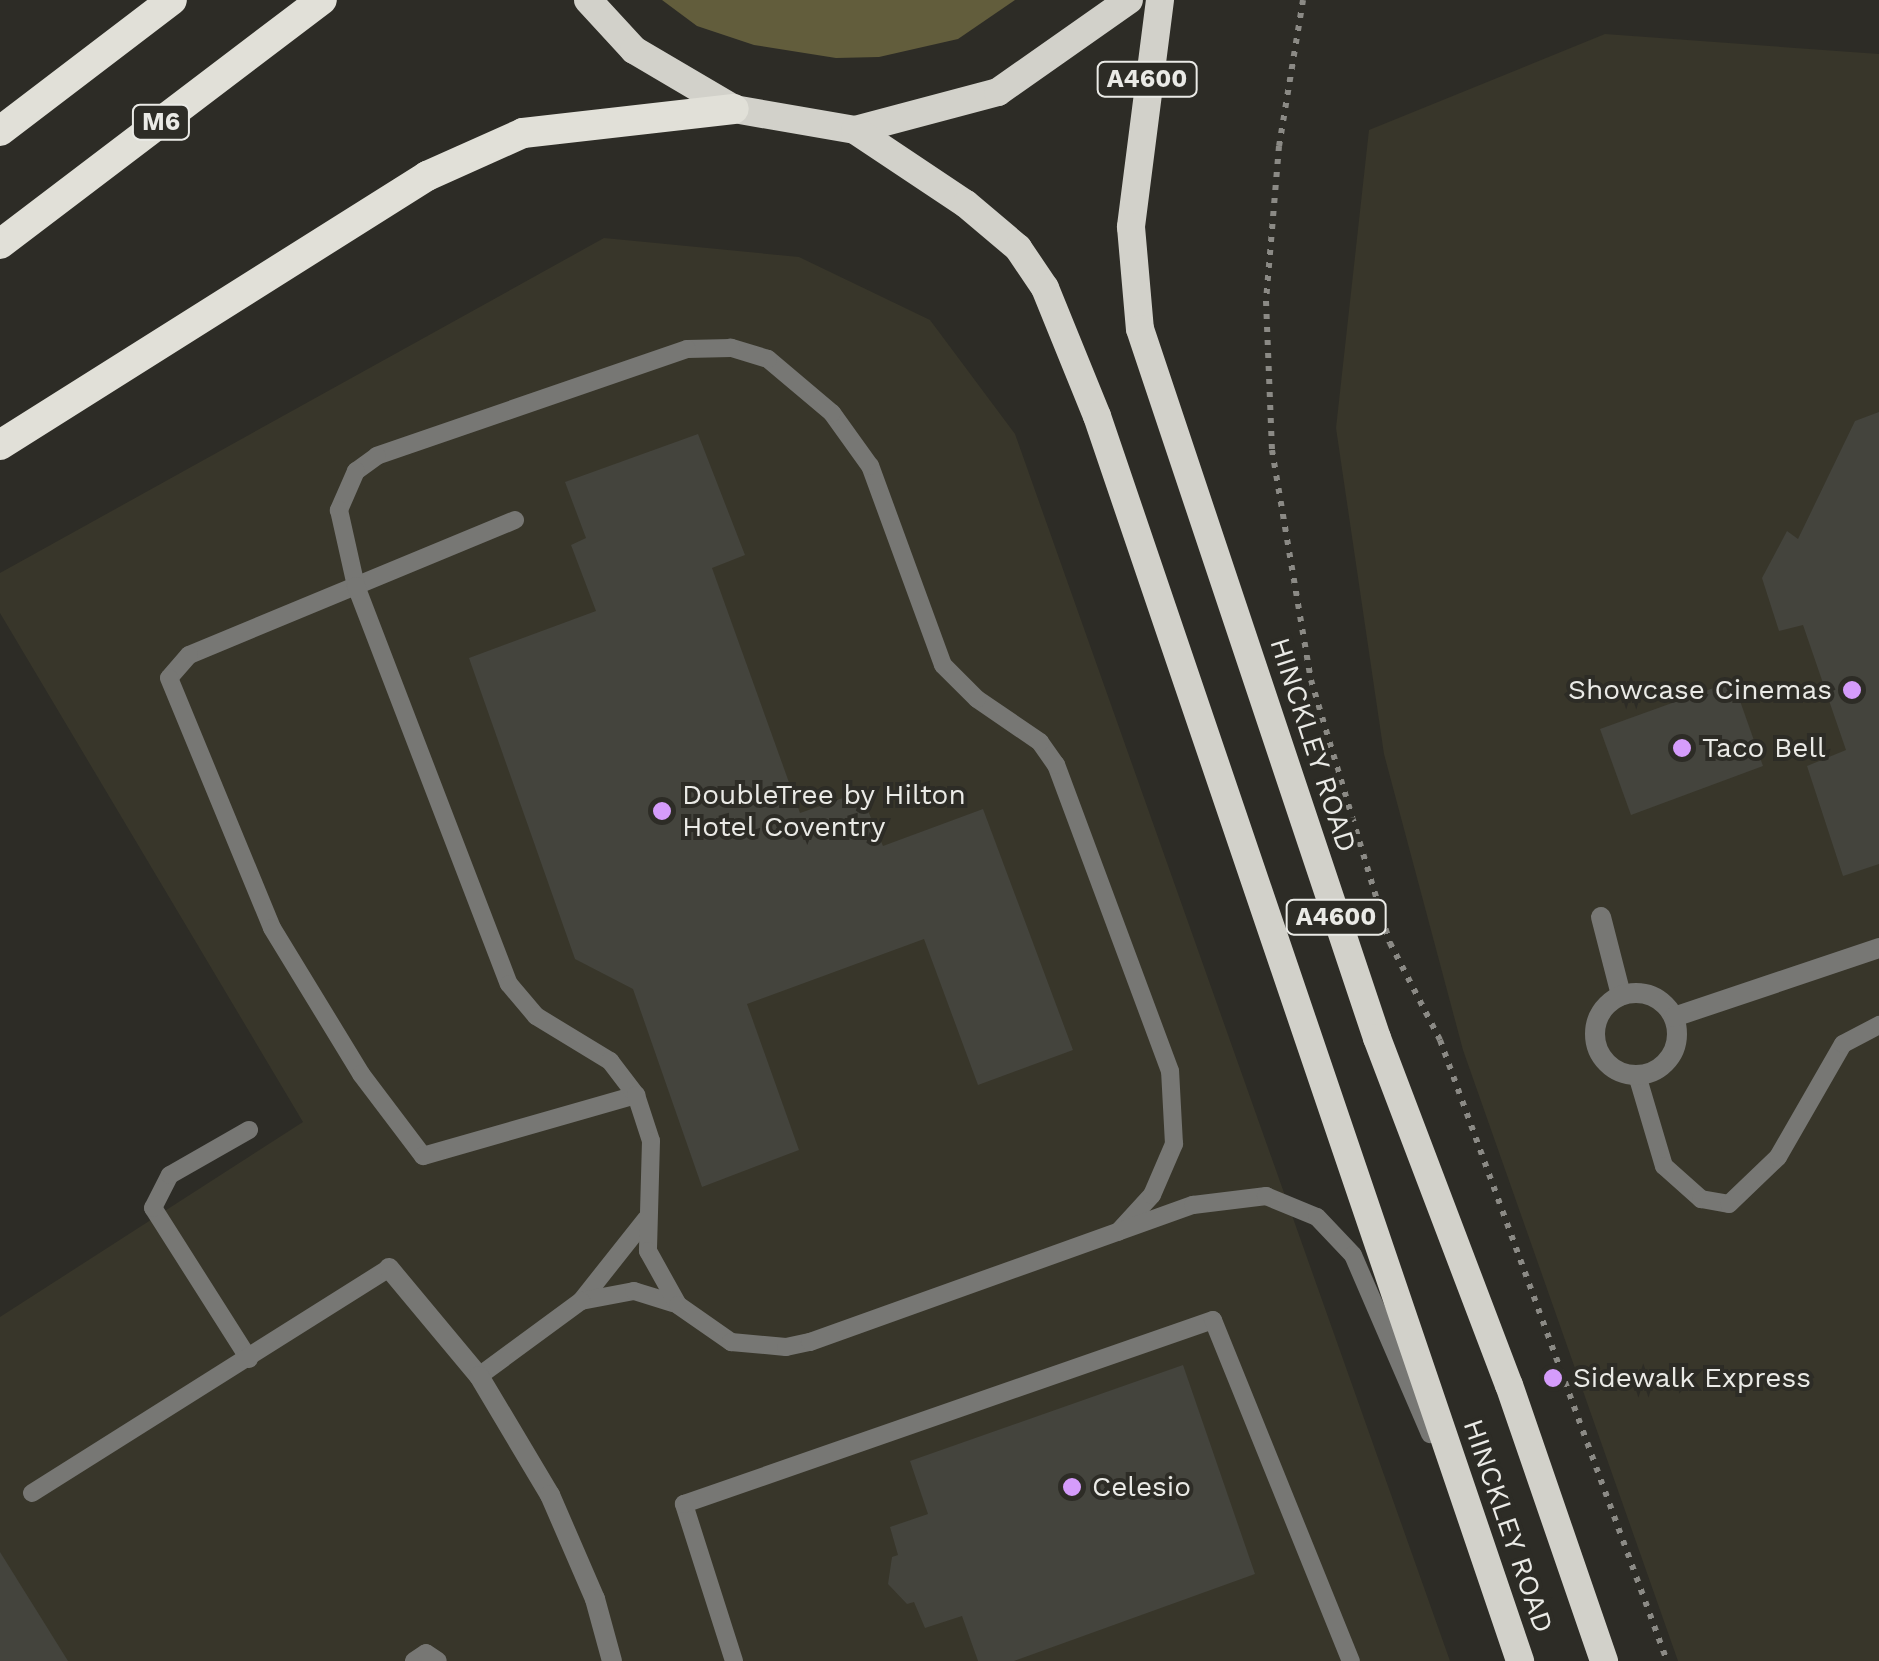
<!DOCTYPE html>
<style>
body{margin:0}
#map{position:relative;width:1879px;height:1661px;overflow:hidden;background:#2d2c26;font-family:"Work Sans",sans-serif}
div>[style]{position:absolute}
.built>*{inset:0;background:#38362a}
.forest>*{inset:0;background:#625d3c}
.building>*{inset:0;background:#44443d}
.path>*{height:6px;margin-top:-3px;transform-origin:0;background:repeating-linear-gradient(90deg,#8b8a85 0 5px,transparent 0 13px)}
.service>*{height:18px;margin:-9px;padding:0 9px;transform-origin:9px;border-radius:9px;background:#777774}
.minor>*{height:20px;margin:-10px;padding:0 10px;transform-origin:10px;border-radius:10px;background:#777774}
.minor>.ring{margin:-10px;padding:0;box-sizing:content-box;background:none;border:20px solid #777774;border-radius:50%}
.trunk>*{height:28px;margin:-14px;padding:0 14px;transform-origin:14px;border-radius:14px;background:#d2d1ca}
.motorway>*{height:30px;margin:-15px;padding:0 15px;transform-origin:15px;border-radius:15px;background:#e1e0d8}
.dots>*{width:28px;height:28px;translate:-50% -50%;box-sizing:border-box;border:5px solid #2d2c26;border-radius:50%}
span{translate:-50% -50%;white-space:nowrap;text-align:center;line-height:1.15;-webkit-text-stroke:8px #2d2c26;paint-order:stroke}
.shield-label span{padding:2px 8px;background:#2d2c26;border:2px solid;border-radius:8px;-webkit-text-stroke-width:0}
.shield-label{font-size:25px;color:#eaeae6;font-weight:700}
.poi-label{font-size:28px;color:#eaeae6}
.right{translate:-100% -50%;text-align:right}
.left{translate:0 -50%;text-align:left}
.street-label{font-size:28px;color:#eaeae6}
</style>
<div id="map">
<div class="built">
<div style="clip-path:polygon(1605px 34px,1879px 54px,1879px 1661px,1678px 1661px,1463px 1050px,1384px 754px,1336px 428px,1369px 130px)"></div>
<div style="clip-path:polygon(604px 238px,799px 257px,930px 320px,1015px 434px,1450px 1661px,0 1661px,0 1317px,303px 1122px,0 613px,0 573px)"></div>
</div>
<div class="forest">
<div style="clip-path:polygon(662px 0,1015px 0,958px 39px,879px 57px,836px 58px,754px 45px,697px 26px)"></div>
</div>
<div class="building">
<div style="clip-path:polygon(1879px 412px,1879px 864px,1843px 876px,1807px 766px,1846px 750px,1803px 625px,1779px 631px,1762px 578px,1787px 531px,1798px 539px,1855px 421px)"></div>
<div style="clip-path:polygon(698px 434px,745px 555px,712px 568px,800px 813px,860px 792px,883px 846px,983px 809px,1073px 1050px,978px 1085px,924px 939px,747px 1004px,799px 1150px,702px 1187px,633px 989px,575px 959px,469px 658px,596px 611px,571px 545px,586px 538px,565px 482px)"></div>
<div style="clip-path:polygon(1733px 681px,1763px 766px,1631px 815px,1600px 729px)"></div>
<div style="clip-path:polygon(1183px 1365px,1255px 1574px,1014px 1661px,978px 1661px,962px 1616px,925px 1628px,914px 1602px,907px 1604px,888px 1584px,892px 1557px,898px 1555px,890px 1527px,928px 1514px,910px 1461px)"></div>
<div style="clip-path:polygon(0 1552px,68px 1661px,0 1661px)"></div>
</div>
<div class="path">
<div style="left:1303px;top:0;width:148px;rotate:99.3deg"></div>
<div style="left:1279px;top:146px;width:156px;rotate:94.8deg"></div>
<div style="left:1266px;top:301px;width:149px;rotate:87.7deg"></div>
<div style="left:1272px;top:450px;width:233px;rotate:80.4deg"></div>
<div style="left:1311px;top:680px;width:275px;rotate:73.3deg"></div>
<div style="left:1390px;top:943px;width:109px;rotate:62.7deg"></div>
<div style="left:1440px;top:1040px;width:661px;rotate:69.92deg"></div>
</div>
<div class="service">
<div style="left:515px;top:520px;width:353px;rotate:157.5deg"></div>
<div style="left:189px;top:655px;width:30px;rotate:131deg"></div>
<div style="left:169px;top:678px;width:270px;rotate:67.6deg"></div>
<div style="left:272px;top:928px;width:171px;rotate:58.6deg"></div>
<div style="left:361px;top:1074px;width:103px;rotate:52.9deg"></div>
<div style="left:423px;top:1156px;width:222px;rotate:-16deg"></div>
<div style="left:1637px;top:1075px;width:95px;rotate:73.5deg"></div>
<div style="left:1664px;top:1166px;width:50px;rotate:41.7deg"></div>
<div style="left:1701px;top:1199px;width:28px;rotate:10deg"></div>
<div style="left:1729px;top:1204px;width:68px;rotate:-43.8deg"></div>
<div style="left:1778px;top:1157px;width:130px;rotate:-60.1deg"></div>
<div style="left:1843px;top:1044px;width:41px;rotate:-27.8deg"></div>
<div style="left:646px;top:1219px;width:105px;rotate:128.4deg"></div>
<div style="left:581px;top:1301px;width:54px;rotate:-10.7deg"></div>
<div style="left:634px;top:1291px;width:41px;rotate:17.1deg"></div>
<div style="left:1118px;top:1232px;width:50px;rotate:-47.4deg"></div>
<div style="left:1152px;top:1195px;width:56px;rotate:-66.7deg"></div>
<div style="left:1174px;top:1144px;width:73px;rotate:-93.1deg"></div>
<div style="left:1170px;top:1071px;width:327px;rotate:-110.4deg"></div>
<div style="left:1056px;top:765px;width:28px;rotate:-125deg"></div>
<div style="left:1040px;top:742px;width:76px;rotate:-145.7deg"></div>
<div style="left:977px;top:699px;width:48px;rotate:-135deg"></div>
<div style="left:943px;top:665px;width:212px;rotate:-110.1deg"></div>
<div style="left:870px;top:466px;width:65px;rotate:-125.6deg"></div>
<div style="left:832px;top:413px;width:84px;rotate:-139.8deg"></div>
<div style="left:768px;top:359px;width:39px;rotate:-163deg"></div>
<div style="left:731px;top:348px;width:44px;rotate:178.7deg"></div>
<div style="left:687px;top:349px;width:328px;rotate:161deg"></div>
<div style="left:377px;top:456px;width:26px;rotate:144deg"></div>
<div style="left:356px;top:471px;width:43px;rotate:113.6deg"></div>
<div style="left:339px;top:510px;width:78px;rotate:77.4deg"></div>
<div style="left:356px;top:586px;width:426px;rotate:69deg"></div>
<div style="left:509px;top:984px;width:42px;rotate:49.8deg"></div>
<div style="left:536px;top:1016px;width:87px;rotate:31.3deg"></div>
<div style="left:610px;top:1061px;width:43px;rotate:52.6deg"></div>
<div style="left:636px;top:1095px;width:48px;rotate:71.9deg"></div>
<div style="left:651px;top:1141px;width:110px;rotate:91.6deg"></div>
<div style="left:648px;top:1251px;width:62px;rotate:60.9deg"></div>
<div style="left:678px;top:1305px;width:65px;rotate:34.9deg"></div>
<div style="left:731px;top:1342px;width:55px;rotate:5.2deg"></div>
<div style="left:786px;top:1347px;width:25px;rotate:-12deg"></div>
<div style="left:810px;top:1342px;width:407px;rotate:-19.7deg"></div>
<div style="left:1193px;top:1205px;width:74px;rotate:-7deg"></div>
<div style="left:1266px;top:1196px;width:55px;rotate:22.4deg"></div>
<div style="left:1317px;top:1217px;width:52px;rotate:46.5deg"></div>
<div style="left:1353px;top:1255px;width:195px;rotate:66.7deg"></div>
<div style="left:249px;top:1359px;width:179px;rotate:-122.4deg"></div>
<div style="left:153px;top:1208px;width:37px;rotate:-63deg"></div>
<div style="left:170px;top:1175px;width:91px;rotate:-29.7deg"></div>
<div style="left:479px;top:1376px;width:127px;rotate:-36.3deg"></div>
<div style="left:32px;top:1493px;width:422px;rotate:-32.2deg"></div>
<div style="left:414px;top:1661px;width:14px;rotate:-34deg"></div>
<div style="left:426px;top:1653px;width:14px;rotate:34deg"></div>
<div style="left:734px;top:1661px;width:165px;rotate:-107.7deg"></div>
<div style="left:684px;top:1504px;width:560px;rotate:-19.18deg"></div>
<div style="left:1213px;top:1320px;width:368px;rotate:68deg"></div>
</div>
<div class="minor">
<div style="left:1601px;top:917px;width:81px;rotate:75.6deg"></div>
<div class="ring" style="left:1595px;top:993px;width:62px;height:62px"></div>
<div style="left:1674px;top:1017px;width:216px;rotate:-18.6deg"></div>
<div style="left:389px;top:1268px;width:141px;rotate:50.2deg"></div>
<div style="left:479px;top:1376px;width:139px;rotate:59.2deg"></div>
<div style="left:550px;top:1495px;width:113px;rotate:66.6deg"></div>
<div style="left:595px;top:1599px;width:64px;rotate:74.7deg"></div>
</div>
<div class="trunk">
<div style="left:588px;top:0;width:68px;rotate:47.4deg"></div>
<div style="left:634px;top:50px;width:116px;rotate:30.5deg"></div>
<div style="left:734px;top:109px;width:123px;rotate:9.8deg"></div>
<div style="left:855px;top:130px;width:148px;rotate:-14.9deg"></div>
<div style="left:998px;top:92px;width:160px;rotate:-35.1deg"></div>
<div style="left:1160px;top:0;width:229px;rotate:97.3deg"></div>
<div style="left:1131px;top:227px;width:102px;rotate:85deg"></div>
<div style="left:1140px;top:329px;width:748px;rotate:71.52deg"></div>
<div style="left:1377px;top:1038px;width:371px;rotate:69.2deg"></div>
<div style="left:1509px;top:1385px;width:292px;rotate:71deg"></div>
<div style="left:855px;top:130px;width:133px;rotate:33.7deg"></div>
<div style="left:966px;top:204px;width:68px;rotate:40.2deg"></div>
<div style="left:1018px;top:248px;width:48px;rotate:56deg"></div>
<div style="left:1045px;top:288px;width:138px;rotate:67.9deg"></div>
<div style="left:1097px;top:416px;width:1315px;rotate:71.23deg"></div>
</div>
<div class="motorway">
<div style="left:0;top:131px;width:216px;rotate:-37.3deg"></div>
<div style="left:0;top:244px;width:404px;rotate:-37.2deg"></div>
<div style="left:0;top:445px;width:505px;rotate:-32.21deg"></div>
<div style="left:427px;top:176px;width:105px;rotate:-24.1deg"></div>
<div style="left:523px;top:133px;width:212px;rotate:-6.5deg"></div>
</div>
<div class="dots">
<div style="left:1852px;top:690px;background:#d59cfb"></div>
<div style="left:1682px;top:748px;background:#d59cfb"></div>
<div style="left:662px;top:811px;background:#d59cfb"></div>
<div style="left:1553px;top:1378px;background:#d59cfb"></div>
<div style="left:1072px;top:1487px;background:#d59cfb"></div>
</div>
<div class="shield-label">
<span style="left:1147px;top:79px">A4600</span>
<span style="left:161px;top:122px">M6</span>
<span style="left:1336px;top:917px">A4600</span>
</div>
<div class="poi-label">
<span class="right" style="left:1832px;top:690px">Showcase Cinemas</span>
<span class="left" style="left:1702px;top:748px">Taco Bell</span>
<span class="left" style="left:682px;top:811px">DoubleTree by Hilton<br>Hotel Coventry</span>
<span class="left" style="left:1573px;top:1378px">Sidewalk Express</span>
<span class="left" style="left:1092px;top:1487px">Celesio</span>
</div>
<div class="street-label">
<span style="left:1313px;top:745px;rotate:72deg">HINCKLEY ROAD</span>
<span style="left:1508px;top:1526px;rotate:71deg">HINCKLEY ROAD</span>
</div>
</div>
